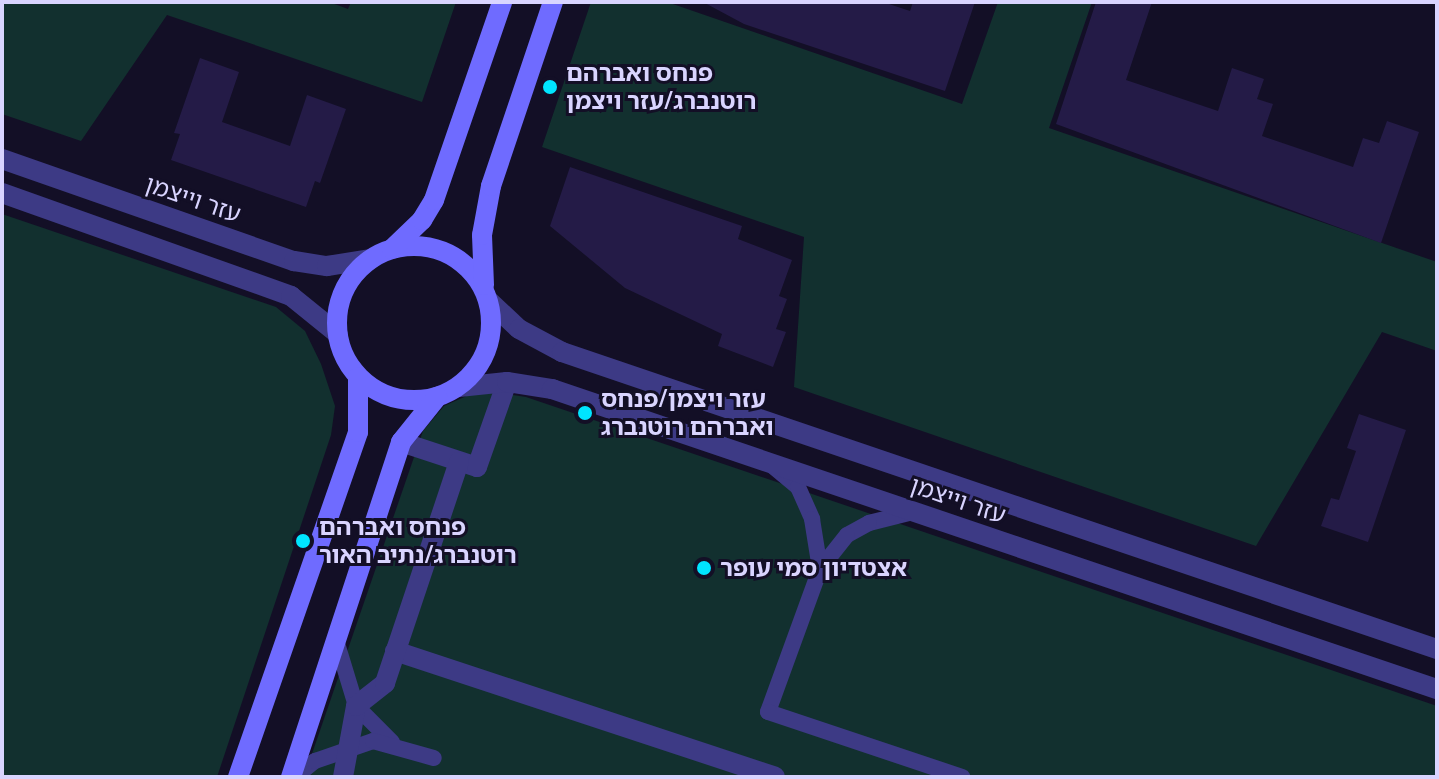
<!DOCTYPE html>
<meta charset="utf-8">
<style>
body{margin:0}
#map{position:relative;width:1439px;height:779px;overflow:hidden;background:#130f26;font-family:"Public Sans","Noto Sans Hebrew",sans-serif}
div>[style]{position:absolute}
.green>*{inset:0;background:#12302f}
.building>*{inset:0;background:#241b47}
.service>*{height:16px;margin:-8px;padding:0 8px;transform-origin:8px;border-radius:8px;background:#3d3a85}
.pedestrian>*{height:20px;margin:-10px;padding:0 10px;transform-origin:10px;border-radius:10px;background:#3d3a85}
.minor>*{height:20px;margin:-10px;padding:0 10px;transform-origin:10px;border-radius:10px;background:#3d3a85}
.secondary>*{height:20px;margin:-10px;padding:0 10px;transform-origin:10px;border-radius:10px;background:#6f6bff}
.secondary>.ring{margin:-10px;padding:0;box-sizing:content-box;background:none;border:20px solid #6f6bff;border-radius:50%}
.dots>*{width:22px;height:22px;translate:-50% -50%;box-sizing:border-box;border:4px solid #130f26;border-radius:50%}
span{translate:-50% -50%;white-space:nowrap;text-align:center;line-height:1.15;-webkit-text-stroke:6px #130f26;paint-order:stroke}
.poi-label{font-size:24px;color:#d9d4ff;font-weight:700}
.left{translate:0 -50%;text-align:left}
.street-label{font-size:24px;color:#d9d4ff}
.frame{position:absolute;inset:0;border:4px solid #d9d4ff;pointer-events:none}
</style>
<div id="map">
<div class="green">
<div style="clip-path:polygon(2px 2px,329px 2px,348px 9px,351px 2px,456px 2px,422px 102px,167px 15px,81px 141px,2px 114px)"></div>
<div style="clip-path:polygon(591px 2px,667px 2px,962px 104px,998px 2px,1092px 2px,1049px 128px,1437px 262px,1437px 351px,1382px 332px,1256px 546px,794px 387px,804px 237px,542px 147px)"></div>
<div style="clip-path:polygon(2px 214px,276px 307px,305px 331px,321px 364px,335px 406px,331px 435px,217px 777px,2px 777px)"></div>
<div style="clip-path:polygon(480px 390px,526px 397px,1437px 706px,1437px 777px,304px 777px,423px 431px,444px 406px)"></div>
</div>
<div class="building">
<div style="clip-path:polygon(703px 2px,883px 2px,910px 11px,913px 2px,975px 2px,945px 91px,744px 24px)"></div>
<div style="clip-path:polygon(1096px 2px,1152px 2px,1126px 80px,1218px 111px,1232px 68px,1264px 79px,1257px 99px,1273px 104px,1262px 136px,1353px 167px,1363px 138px,1379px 143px,1387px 121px,1419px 132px,1381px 243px,1056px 124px)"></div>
<div style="clip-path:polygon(200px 58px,239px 72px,222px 122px,290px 146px,307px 95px,346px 109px,320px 183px,315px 181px,306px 207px,171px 160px,180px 134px,174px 133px)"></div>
<div style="clip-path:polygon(570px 167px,742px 226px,738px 239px,792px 260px,779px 296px,787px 299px,776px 329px,786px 332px,773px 367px,718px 346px,722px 334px,625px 288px,550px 226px)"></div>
<div style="clip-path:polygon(1359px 414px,1406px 430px,1368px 542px,1321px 526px,1331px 498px,1339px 500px,1356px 451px,1347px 448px)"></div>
</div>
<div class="service">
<div style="left:774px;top:467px;width:31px;rotate:40deg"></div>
<div style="left:798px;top:487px;width:35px;rotate:66deg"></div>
<div style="left:812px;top:519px;width:51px;rotate:80.9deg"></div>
<div style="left:913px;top:512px;width:45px;rotate:166deg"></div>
<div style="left:869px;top:523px;width:25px;rotate:151deg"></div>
<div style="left:847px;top:535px;width:43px;rotate:128.5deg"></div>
<div style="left:820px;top:569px;width:152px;rotate:110deg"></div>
<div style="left:768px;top:712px;width:205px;rotate:18.5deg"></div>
<div style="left:336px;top:640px;width:69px;rotate:73.1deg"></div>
<div style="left:356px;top:706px;width:51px;rotate:45deg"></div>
<div style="left:295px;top:777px;width:26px;rotate:-39deg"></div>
<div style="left:315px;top:761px;width:61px;rotate:-19deg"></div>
<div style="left:373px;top:741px;width:63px;rotate:15.6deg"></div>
</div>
<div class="pedestrian">
<div style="left:401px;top:442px;width:80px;rotate:18.2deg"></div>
<div style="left:477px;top:467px;width:90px;rotate:-70.6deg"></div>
<div style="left:395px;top:651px;width:400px;rotate:18.3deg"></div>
<div style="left:343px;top:777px;width:72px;rotate:-79.6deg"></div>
<div style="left:356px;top:706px;width:37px;rotate:-38deg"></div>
<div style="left:385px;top:683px;width:233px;rotate:-71.5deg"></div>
</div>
<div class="minor">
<div style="left:2px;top:159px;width:309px;rotate:19.3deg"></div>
<div style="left:294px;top:261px;width:33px;rotate:9deg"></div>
<div style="left:327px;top:266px;width:45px;rotate:-9deg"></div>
<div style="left:2px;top:193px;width:307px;rotate:19.6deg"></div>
<div style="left:291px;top:296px;width:60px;rotate:39deg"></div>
<div style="left:488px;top:300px;width:42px;rotate:43.1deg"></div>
<div style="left:519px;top:329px;width:49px;rotate:28.1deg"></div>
<div style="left:562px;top:352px;width:924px;rotate:18.75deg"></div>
<div style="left:459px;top:387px;width:48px;rotate:-5.9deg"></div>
<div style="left:507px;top:382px;width:46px;rotate:8.8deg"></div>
<div style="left:552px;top:389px;width:934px;rotate:18.73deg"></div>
</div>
<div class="secondary">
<div class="ring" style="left:337px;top:246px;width:134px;height:134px"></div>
<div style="left:392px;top:249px;width:42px;rotate:-44deg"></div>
<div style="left:422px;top:220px;width:23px;rotate:-59deg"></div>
<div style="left:434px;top:200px;width:209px;rotate:-71deg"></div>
<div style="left:484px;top:285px;width:50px;rotate:-92.3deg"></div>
<div style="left:482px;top:235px;width:50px;rotate:-79.6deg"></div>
<div style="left:491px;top:186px;width:194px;rotate:-71.4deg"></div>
<div style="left:238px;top:777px;width:365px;rotate:-70.8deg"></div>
<div style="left:358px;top:432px;width:55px;rotate:-90deg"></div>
<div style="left:291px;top:777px;width:353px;rotate:-71.8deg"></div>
<div style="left:401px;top:442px;width:58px;rotate:-51.3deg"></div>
</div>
<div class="dots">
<div style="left:550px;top:87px;background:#00e5ff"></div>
<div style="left:585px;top:413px;background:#00e5ff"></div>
<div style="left:303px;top:541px;background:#00e5ff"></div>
<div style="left:704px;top:568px;background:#00e5ff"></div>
</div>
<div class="poi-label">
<span class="left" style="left:566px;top:87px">פנחס ואברהם<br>רוטנברג/עזר ויצמן</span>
<span class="left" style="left:601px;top:413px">עזר ויצמן/פנחס<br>ואברהם רוטנברג</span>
<span class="left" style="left:319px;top:541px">פנחס ואברהם<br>רוטנברג/נתיב האור</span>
<span class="left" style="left:720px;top:568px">אצטדיון סמי עופר</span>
</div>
<div class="street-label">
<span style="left:193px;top:199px;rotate:19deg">עזר וייצמן</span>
<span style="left:958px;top:500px;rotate:19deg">עזר וייצמן</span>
</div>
<div class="frame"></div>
</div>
